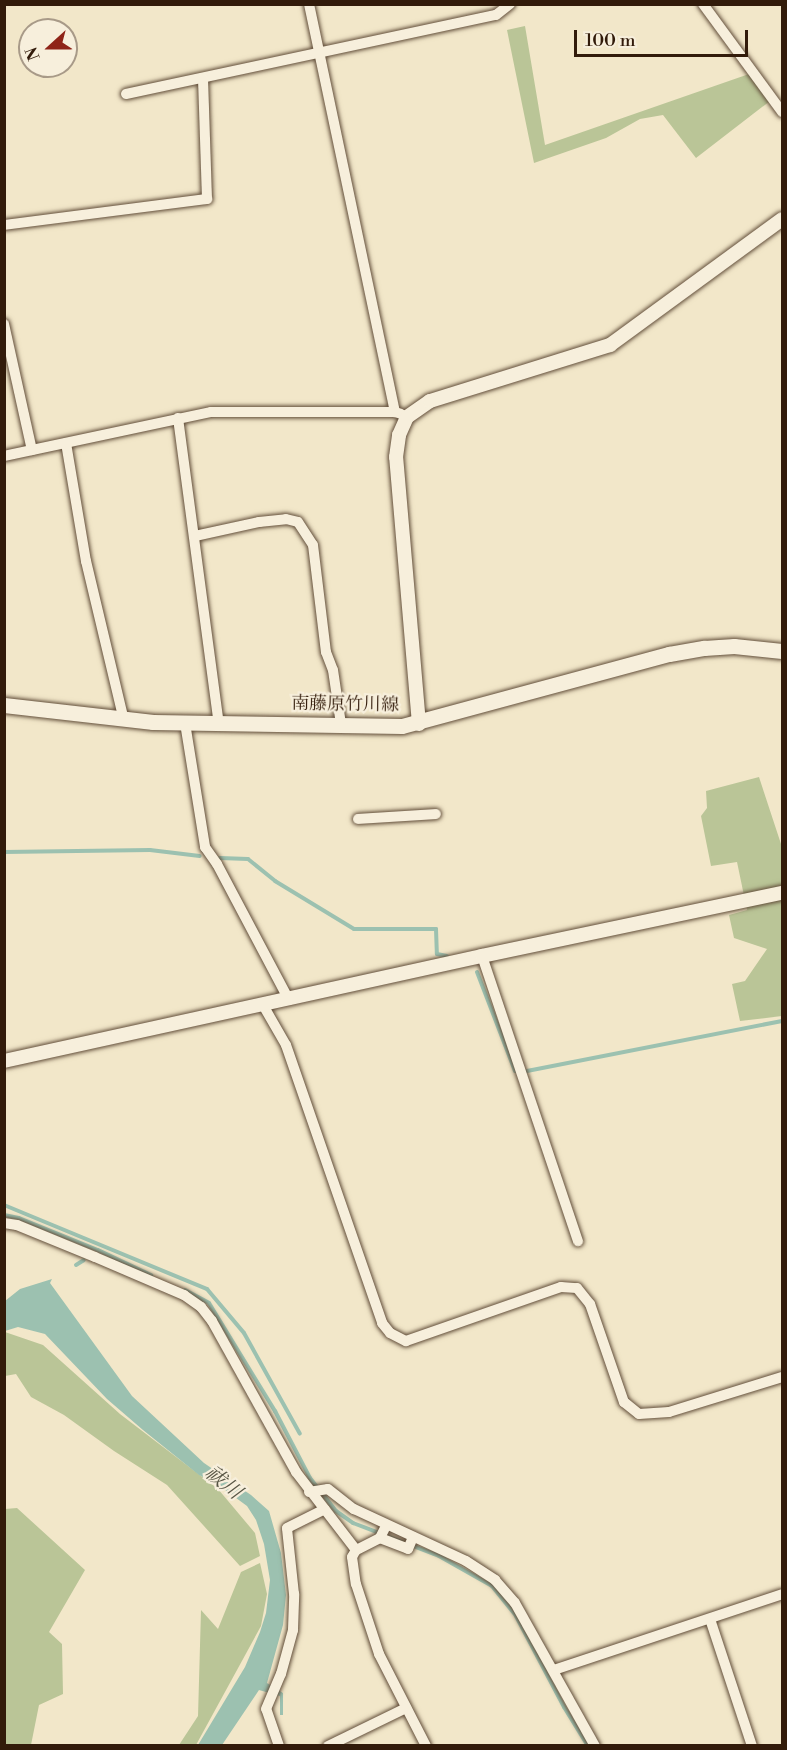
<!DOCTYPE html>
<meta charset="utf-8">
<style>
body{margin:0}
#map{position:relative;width:787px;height:1750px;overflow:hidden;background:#f2e7c9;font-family:"Libre Bodoni","Noto Serif JP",serif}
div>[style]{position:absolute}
.green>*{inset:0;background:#bac597}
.water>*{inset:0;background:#9cc1b0}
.stream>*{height:4px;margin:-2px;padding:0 2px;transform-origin:2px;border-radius:2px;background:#9cc1b0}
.roads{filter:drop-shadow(0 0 2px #624e3a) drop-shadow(0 0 2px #624e3a)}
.minor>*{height:10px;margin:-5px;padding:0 5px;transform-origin:5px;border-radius:5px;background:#f7efdc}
.tertiary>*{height:14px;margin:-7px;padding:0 7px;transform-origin:7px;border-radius:7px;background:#f7efdc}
.secondary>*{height:15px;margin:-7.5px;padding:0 7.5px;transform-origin:7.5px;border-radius:7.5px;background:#f7efdc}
span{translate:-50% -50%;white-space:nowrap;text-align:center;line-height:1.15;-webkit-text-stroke:4.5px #f7efdc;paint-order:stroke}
.street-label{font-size:18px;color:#321b0a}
.water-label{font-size:20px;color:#575544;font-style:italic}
.frame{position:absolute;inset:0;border:6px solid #321b0a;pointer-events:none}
.north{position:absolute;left:18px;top:18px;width:60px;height:60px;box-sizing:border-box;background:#f7efdc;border:2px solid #a89a88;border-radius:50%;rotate:249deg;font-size:16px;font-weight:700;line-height:24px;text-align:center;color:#321b0a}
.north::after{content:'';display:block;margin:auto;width:21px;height:27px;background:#8f2418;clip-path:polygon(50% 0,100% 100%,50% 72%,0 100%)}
.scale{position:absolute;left:574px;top:30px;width:174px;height:27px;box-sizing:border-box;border:3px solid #321b0a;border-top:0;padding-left:8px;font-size:18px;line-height:21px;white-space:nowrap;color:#321b0a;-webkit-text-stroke:4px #f7efdc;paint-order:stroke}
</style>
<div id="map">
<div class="green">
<div style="clip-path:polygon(525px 26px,545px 145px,749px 74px,770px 101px,696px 158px,663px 115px,640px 119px,606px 138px,534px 163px,507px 30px)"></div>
<div style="clip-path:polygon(759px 777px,782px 847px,782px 1016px,740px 1021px,732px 984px,745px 981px,767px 949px,734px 938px,729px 915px,747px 910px,737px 862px,711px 866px,701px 816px,707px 808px,706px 791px)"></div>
<div style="clip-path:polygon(5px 1332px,43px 1345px,120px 1414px,218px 1489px,255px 1533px,260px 1556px,240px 1566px,167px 1485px,114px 1451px,64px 1415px,31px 1397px,16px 1374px,5px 1376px)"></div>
<div style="clip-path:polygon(17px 1508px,85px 1570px,49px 1632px,62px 1644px,63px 1694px,39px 1705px,31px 1745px,5px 1745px,5px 1509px)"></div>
<div style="clip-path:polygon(260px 1563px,267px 1594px,261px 1626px,196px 1745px,179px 1745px,198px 1716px,201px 1610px,218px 1629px,241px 1572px)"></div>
</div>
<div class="water">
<div style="clip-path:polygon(52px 1279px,50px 1283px,132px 1396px,204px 1463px,251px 1495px,269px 1511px,281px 1553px,286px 1595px,283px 1625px,267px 1683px,283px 1693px,283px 1715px,280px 1715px,280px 1696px,259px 1690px,222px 1745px,198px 1745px,245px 1667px,260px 1632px,266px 1613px,270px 1580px,264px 1544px,256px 1520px,247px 1506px,217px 1484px,199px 1475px,143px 1430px,107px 1399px,45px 1334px,18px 1327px,5px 1331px,5px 1301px,20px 1289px)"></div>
</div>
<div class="stream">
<div style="left:4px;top:852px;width:146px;rotate:-0.8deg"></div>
<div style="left:150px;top:850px;width:50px;rotate:6.8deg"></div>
<div style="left:220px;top:858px;width:28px;rotate:2deg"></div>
<div style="left:248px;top:859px;width:35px;rotate:39deg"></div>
<div style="left:275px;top:881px;width:92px;rotate:31.3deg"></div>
<div style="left:354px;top:929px;width:82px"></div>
<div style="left:436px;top:929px;width:25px;rotate:88deg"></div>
<div style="left:437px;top:954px;width:10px;rotate:11deg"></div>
<div style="left:477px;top:972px;width:106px;rotate:69deg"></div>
<div style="left:527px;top:1071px;width:260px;rotate:-11.1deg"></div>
<div style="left:4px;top:1205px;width:220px;rotate:22.5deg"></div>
<div style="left:207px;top:1289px;width:57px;rotate:49.9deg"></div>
<div style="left:244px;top:1333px;width:115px;rotate:61deg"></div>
<div style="left:4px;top:1215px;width:15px;rotate:11deg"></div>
<div style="left:19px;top:1218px;width:85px;rotate:22.1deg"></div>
<div style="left:98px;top:1250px;width:59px;rotate:25.3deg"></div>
<div style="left:76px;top:1265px;width:9px;rotate:-32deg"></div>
<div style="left:185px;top:1290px;width:27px;rotate:28deg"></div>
<div style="left:209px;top:1303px;width:127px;rotate:58.6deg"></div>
<div style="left:275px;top:1411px;width:76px;rotate:62.4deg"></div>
<div style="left:310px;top:1478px;width:42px;rotate:51.8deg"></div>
<div style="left:336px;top:1511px;width:21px;rotate:35deg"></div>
<div style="left:353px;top:1523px;width:92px;rotate:21deg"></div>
<div style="left:439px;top:1556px;width:61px;rotate:29.5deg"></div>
<div style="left:492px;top:1586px;width:38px;rotate:51deg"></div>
<div style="left:516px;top:1616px;width:103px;rotate:62.2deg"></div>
<div style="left:564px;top:1707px;width:46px;rotate:58.4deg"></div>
</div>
<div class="roads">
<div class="minor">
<div style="left:309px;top:4px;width:417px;rotate:78.1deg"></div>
<div style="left:703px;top:4px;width:134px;rotate:53.8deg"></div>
<div style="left:126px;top:94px;width:378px;rotate:-12.1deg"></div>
<div style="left:496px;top:15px;width:18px;rotate:-38deg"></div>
<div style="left:4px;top:225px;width:205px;rotate:-7.3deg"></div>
<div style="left:207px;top:199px;width:120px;rotate:-91.9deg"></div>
<div style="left:4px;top:324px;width:129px;rotate:77.5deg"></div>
<div style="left:178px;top:418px;width:309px;rotate:82.4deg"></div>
<div style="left:66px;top:443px;width:120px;rotate:80.4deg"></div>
<div style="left:86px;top:561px;width:163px;rotate:76.6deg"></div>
<div style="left:4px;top:456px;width:212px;rotate:-12deg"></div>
<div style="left:211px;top:412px;width:184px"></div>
<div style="left:395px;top:412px;width:6px;rotate:18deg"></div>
<div style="left:195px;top:536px;width:66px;rotate:-12.3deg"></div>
<div style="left:259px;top:522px;width:27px;rotate:-6deg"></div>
<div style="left:286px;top:519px;width:12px;rotate:14deg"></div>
<div style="left:298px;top:522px;width:27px;rotate:57deg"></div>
<div style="left:313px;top:545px;width:108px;rotate:83.1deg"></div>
<div style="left:326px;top:652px;width:19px;rotate:69deg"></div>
<div style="left:333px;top:670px;width:55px;rotate:81.6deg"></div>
<div style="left:185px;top:723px;width:126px;rotate:80.8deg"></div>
<div style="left:205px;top:847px;width:21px;rotate:55deg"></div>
<div style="left:217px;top:864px;width:154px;rotate:62.1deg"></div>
<div style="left:358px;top:819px;width:78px;rotate:-3.7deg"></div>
<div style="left:482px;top:956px;width:301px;rotate:71.4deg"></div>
<div style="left:263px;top:1005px;width:46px;rotate:60.1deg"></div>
<div style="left:286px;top:1045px;width:294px;rotate:70.9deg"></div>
<div style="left:382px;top:1323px;width:13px;rotate:51deg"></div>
<div style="left:390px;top:1333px;width:18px;rotate:27deg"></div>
<div style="left:406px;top:1341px;width:164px;rotate:-19.2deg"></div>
<div style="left:561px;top:1287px;width:16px;rotate:4deg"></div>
<div style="left:577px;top:1288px;width:21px;rotate:51deg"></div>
<div style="left:590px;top:1304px;width:104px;rotate:70.9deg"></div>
<div style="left:624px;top:1402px;width:19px;rotate:39deg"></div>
<div style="left:639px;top:1414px;width:30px;rotate:-4deg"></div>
<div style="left:669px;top:1412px;width:118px;rotate:-17.2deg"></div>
<div style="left:4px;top:1223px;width:13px;rotate:9deg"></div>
<div style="left:17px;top:1225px;width:84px;rotate:22.3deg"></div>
<div style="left:95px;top:1257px;width:97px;rotate:23.1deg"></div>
<div style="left:184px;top:1295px;width:21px;rotate:35deg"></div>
<div style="left:201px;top:1307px;width:18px;rotate:52deg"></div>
<div style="left:212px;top:1321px;width:173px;rotate:60.9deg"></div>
<div style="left:296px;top:1472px;width:98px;rotate:52.4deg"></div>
<div style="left:309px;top:1492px;width:19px;rotate:-9deg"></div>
<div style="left:328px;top:1489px;width:33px;rotate:38deg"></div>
<div style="left:354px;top:1509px;width:123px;rotate:24.9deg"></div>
<div style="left:466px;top:1561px;width:35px;rotate:33deg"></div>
<div style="left:495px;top:1580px;width:30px;rotate:49deg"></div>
<div style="left:515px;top:1603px;width:164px;rotate:60.8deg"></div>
<div style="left:386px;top:1526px;width:13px;rotate:117deg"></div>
<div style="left:380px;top:1538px;width:27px;rotate:153deg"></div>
<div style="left:356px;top:1550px;width:8px;rotate:120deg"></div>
<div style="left:352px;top:1557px;width:27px;rotate:82deg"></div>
<div style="left:356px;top:1584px;width:74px;rotate:71.8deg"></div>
<div style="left:379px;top:1654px;width:103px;rotate:62.9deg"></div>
<div style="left:380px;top:1538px;width:30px;rotate:21deg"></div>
<div style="left:408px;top:1549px;width:13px;rotate:-67deg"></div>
<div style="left:710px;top:1619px;width:134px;rotate:71.7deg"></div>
<div style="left:554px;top:1670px;width:240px;rotate:-18.4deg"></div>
<div style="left:279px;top:1746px;width:39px;rotate:-109deg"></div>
<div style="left:266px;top:1709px;width:38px;rotate:-67deg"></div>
<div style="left:281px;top:1674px;width:46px;rotate:-74.7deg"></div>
<div style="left:293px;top:1630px;width:36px;rotate:-88deg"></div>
<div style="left:294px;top:1594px;width:66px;rotate:-96.1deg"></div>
<div style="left:287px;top:1528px;width:42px;rotate:-26.6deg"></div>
<div style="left:328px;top:1746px;width:87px;rotate:-26deg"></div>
</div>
<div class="tertiary">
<div style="left:419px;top:724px;width:268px;rotate:-94.9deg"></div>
<div style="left:396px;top:457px;width:22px;rotate:-82deg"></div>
<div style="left:399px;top:435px;width:20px;rotate:-66deg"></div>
<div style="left:407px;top:417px;width:28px;rotate:-35deg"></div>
<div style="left:430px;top:401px;width:189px;rotate:-17.3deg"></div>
<div style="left:610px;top:345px;width:213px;rotate:-36.2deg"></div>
<div style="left:4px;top:1061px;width:489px;rotate:-12.4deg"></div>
<div style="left:482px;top:956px;width:307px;rotate:-11.9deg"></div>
</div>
<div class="secondary">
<div style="left:4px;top:705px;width:150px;rotate:6.5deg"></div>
<div style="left:153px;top:722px;width:249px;rotate:0.9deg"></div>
<div style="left:402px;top:726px;width:277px;rotate:-15.1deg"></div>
<div style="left:669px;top:654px;width:36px;rotate:-10deg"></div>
<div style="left:704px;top:648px;width:30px;rotate:-4deg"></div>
<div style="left:734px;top:646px;width:48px;rotate:5.9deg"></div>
</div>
</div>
<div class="street-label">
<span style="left:345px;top:705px;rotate:1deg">南藤原竹川線</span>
</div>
<div class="water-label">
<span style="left:223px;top:1483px;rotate:39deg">祓川</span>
</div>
<div class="frame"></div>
<div class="north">N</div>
<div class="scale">100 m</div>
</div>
